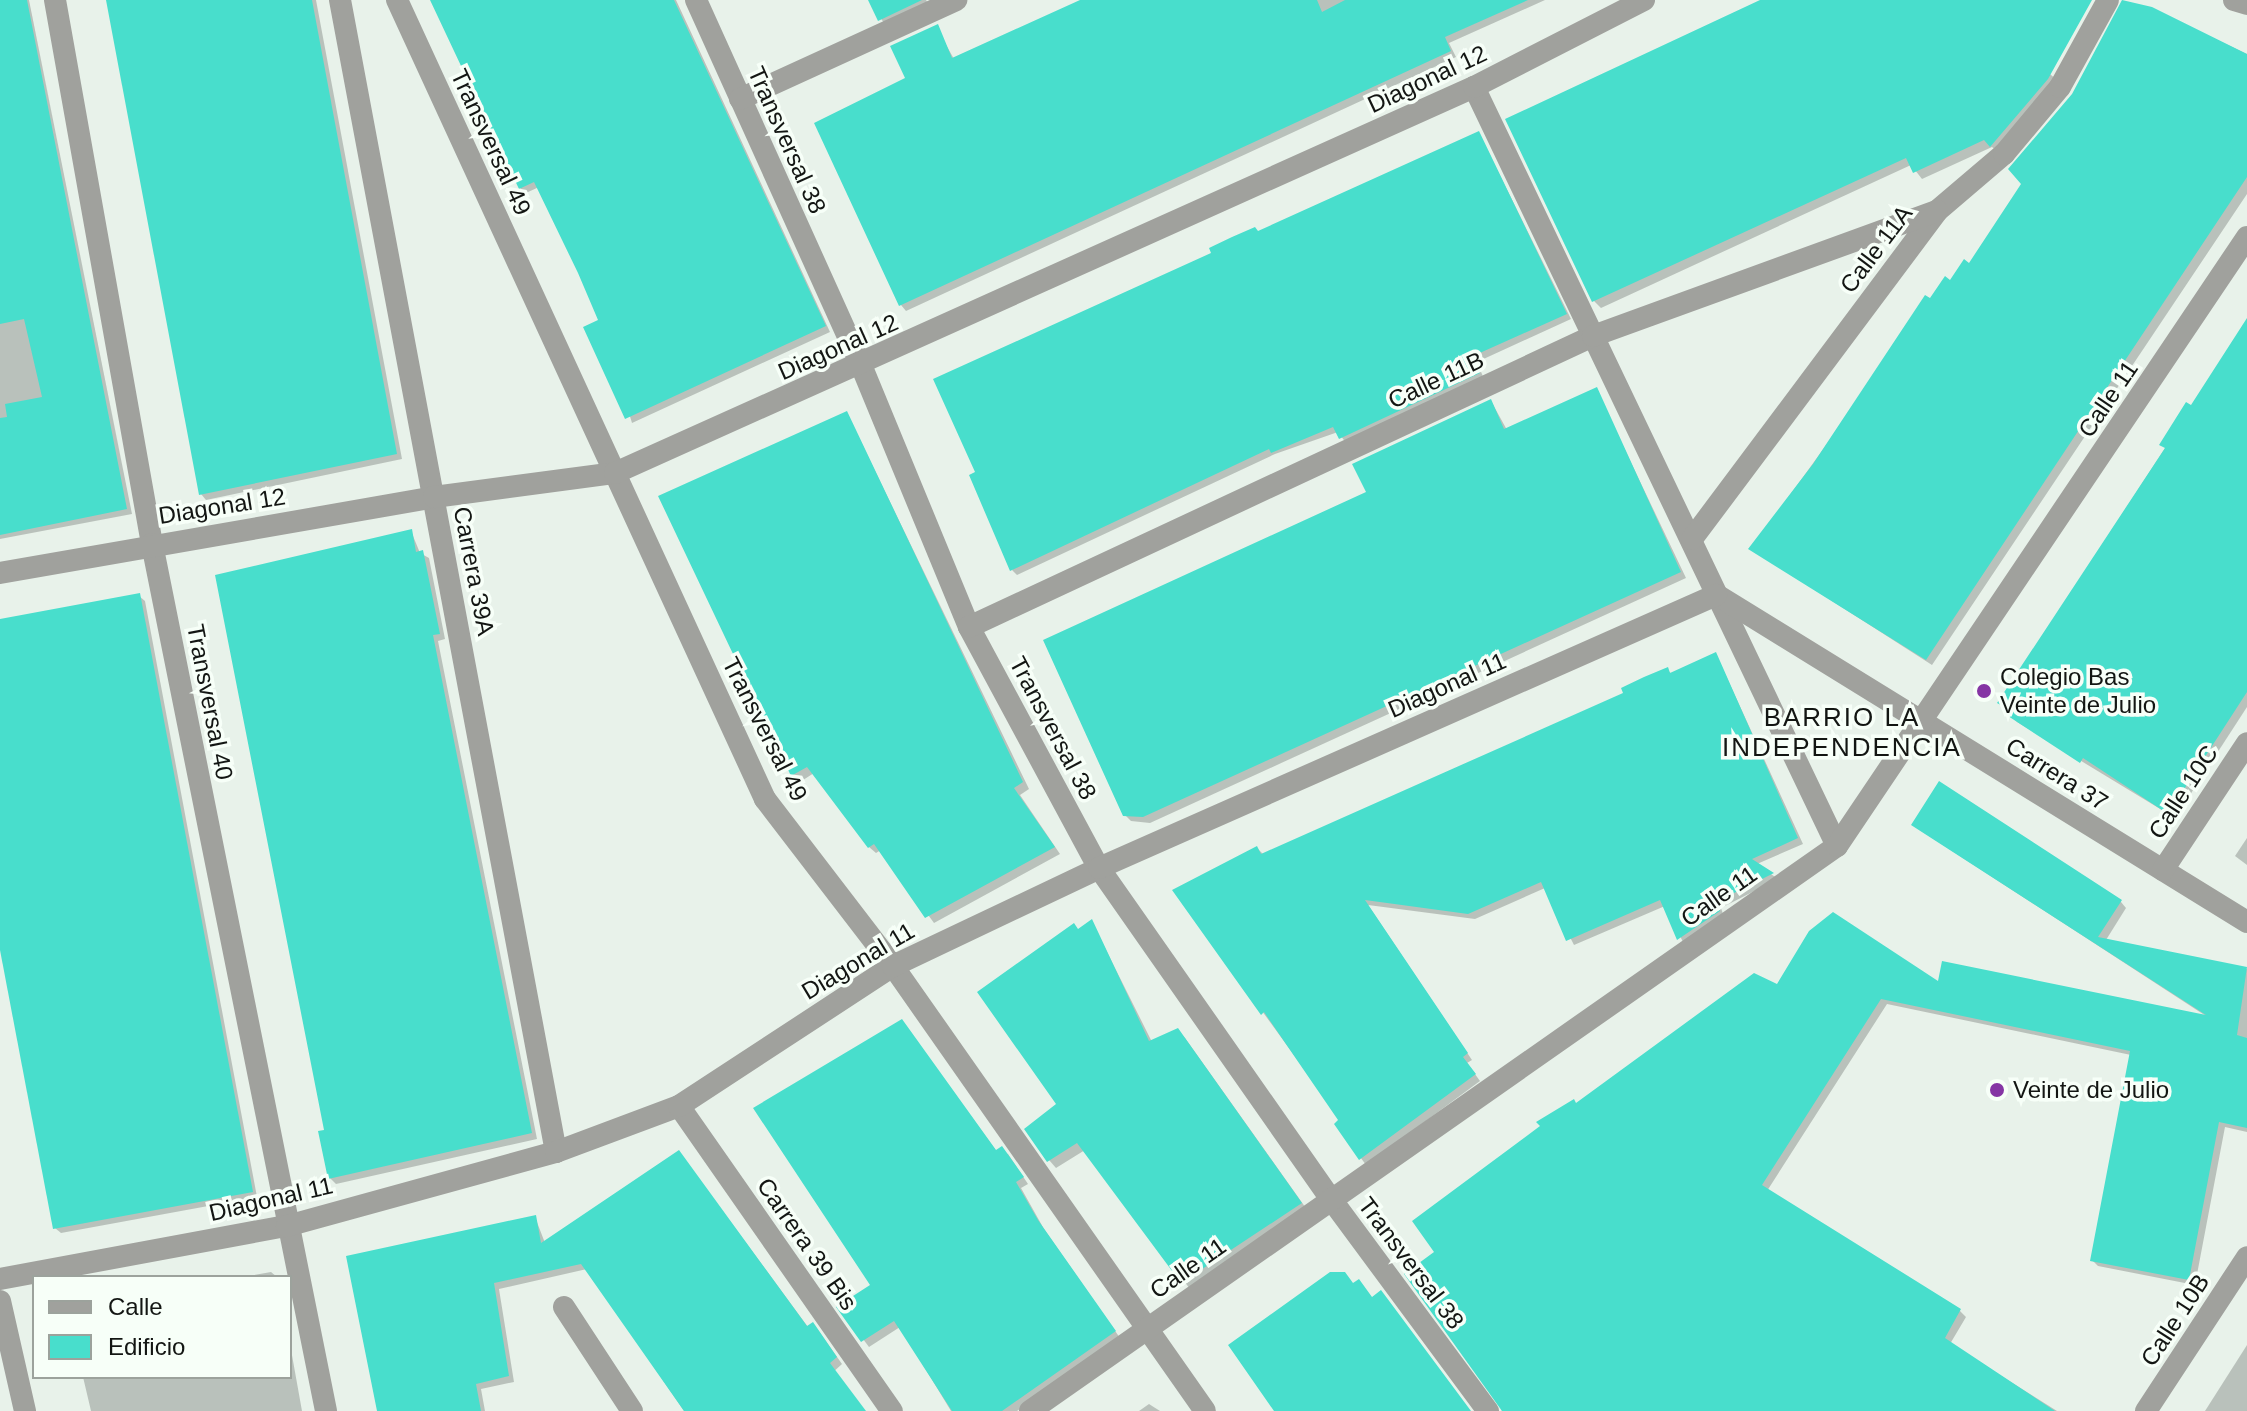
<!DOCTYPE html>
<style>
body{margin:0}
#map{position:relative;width:2247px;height:1411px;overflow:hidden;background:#e8f2ea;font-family:Arial,sans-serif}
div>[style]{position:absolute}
.shadow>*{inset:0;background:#0003}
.building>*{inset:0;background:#48decc}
.minor>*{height:22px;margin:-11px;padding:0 11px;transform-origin:11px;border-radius:11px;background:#a0a19d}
.tertiary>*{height:22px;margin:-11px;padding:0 11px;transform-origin:11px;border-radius:11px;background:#a0a19d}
.dots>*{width:22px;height:22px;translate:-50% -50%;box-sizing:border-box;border:4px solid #f7fff8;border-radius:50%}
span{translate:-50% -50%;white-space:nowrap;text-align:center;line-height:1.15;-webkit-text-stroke:7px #f7fff8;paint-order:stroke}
.street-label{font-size:24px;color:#131613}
.poi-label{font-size:24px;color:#131613}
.left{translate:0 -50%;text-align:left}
.neighbourhood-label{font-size:26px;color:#131613;letter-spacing:2px}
.legend{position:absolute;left:32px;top:1275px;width:260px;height:104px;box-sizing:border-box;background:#f7fff8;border:2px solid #9ca29c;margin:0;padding:10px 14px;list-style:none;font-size:24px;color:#131613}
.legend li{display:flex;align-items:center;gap:16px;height:40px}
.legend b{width:40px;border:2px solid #9ca29c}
</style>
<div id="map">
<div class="shadow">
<div style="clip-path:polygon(0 0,29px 0,132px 514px,0 539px)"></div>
<div style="clip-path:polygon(108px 0,316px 0,402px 459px,206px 500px,201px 494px)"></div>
<div style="clip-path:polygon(435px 0,676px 0,830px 332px,632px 423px,601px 321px,539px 187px,526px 193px,520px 188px)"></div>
<div style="clip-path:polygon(870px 0,926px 0,929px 5px,885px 25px)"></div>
<div style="clip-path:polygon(1083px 0,1545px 0,1449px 43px,1456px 57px,906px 311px,901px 305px,908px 79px,936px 27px,954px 59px)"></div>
<div style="clip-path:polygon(1766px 0,2079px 0,2043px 68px,2058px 81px,1999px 153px,1992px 147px,1922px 179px,1911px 165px,1601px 308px,1594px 301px)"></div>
<div style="clip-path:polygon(2149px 8px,2247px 54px,2247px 194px,1932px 665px,1751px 549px,1931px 300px,1969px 266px)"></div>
<div style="clip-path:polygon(1479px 133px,1571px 319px,1477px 362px,1484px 379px,1346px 443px,1338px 432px,1275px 454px,1017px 575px,1012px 570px)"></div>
<div style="clip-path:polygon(2247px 322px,2247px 707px,2175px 818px,2017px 722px,2000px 702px)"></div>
<div style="clip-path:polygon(1596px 389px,1686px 578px,1150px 823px,1131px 821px,1125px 815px,1491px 401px,1507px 430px)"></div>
<div style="clip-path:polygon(847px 413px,1029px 789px,1020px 795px,1060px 854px,934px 923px,881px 850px,876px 853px,869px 847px,814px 773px,800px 782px,793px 775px,660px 497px)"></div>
<div style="clip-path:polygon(411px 531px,420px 553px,429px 558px,445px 639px,438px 641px,537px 1139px,336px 1184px,330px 1178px,326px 1132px)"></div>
<div style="clip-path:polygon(139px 596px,145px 601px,257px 1197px,61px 1233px,55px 1228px,0 935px,0 622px)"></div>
<div style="clip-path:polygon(1716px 654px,1803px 844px,1757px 864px,1778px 879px,1721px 908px,1724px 917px,1684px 944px,1665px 906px,1574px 945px,1545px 888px,1475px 919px,1368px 905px,1472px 1060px,1467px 1063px,1480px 1081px,1366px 1165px,1336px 1124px,1341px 1120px,1175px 891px,1257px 848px,1264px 855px,1626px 694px,1667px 670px,1672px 674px)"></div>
<div style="clip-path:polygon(1920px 830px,2121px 902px,2126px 908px,2106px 940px,2247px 969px,2247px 1132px,2225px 1127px,2195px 1285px,2098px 1266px,2092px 1260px,2131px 1055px,1887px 1004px,1767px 1191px,1960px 1311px,1966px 1317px,1950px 1344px,2057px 1411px,1502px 1411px,1437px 1253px,1576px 1105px,1778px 986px,1939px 984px,2209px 1018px)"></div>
<div style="clip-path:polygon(2247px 838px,2247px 865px,2235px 856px)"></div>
<div style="clip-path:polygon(1092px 922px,1152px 1042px,1177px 1030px,1185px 1038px,1308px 1211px,1190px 1289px,1085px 1150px,1056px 1168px,1049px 1160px,1079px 931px)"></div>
<div style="clip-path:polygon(902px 1021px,997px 1152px,1008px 1154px,1028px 1184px,1021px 1188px,1044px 1229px,1120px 1338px,1017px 1411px,951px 1411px,900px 1327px,869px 1347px,839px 1307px,873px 1285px)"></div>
<div style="clip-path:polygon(679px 1152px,808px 1327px,818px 1330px,842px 1364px,830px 1375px,857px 1411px,684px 1411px,587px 1269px,499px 1289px,514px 1382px,481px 1389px,485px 1411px,378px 1411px,535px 1217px,545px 1243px)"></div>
<div style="clip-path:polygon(271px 1272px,277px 1277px,243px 1277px)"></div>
<div style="clip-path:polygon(290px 1344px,302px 1411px,91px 1411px,83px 1377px,290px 1377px)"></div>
<div style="clip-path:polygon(2247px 1345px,2247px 1411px,2205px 1411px)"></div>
<div style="clip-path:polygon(1149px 1404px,1160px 1411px,1139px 1411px)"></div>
</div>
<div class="building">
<div style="clip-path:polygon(0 0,27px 0,127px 509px,0 535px,0 418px,7px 417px,5px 404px,42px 397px,24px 319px,0 324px)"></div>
<div style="clip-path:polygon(106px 0,312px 0,397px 454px,199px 495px)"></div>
<div style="clip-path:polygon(430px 0,674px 0,826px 326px,625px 419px,583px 327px,598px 320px,578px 273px,534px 182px,519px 189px)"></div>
<div style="clip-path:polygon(868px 0,922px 0,878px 21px)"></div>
<div style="clip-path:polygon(1080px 0,1317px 0,1322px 12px,1345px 0,1528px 0,1445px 37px,1451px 51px,899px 306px,814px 123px,905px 78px,890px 46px,938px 24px,952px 58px)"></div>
<div style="clip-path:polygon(1760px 0,2092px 0,2048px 79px,1990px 147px,1984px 140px,1913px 173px,1906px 158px,1592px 302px,1505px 119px)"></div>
<div style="clip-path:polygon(2122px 0,2152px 7px,2247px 54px,2247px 177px,1926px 660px,1748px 549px,1813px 464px,1925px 295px,1930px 298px,1945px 276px,1950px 280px,1964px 259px,1969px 263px,2021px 184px,2008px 169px,2072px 94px)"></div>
<div style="clip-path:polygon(1479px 131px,1567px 314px,1473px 356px,1480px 373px,1339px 439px,1333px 427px,1271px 453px,1269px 449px,1010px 571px,969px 475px,975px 472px,933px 379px,1211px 253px,1209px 248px,1232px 237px,1255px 227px,1258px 231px)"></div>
<div style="clip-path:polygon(2247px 318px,2247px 692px,2168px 814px,2083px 758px,2080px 763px,2008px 716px,2011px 711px,1997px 703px,2165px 448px,2159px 445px,2186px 402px,2191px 405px)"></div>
<div style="clip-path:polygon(1597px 387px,1681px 572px,1143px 817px,1123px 816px,1043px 640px,1366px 492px,1352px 464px,1491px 399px,1504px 429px)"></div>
<div style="clip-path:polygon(847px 411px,1023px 782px,1014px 788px,1055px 847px,925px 918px,874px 844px,868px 848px,807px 767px,791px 776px,658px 496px)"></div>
<div style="clip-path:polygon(412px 529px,416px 552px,423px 550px,440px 634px,433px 635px,532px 1133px,328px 1179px,318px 1131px,324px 1130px,215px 575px)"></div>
<div style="clip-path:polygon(140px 593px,253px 1192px,53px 1229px,0 950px,0 619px)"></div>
<div style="clip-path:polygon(1716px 652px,1798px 838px,1752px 859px,1774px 873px,1716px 902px,1720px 911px,1677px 940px,1660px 900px,1566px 941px,1541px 882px,1468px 914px,1365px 900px,1468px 1053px,1463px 1057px,1476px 1074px,1359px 1160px,1334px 1124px,1338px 1120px,1264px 1012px,1261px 1015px,1172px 890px,1257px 846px,1261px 854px,1623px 693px,1621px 688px,1644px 677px,1668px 667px,1670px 673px)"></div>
<div style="clip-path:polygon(1939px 781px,2122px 900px,2098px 937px,2247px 967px,2237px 1035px,2247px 1038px,2247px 1128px,2219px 1122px,2189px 1280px,2090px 1261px,2130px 1051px,1881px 999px,1762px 1185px,1961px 1309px,1945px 1338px,2055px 1411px,1502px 1411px,1404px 1274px,1434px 1252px,1412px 1221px,1540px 1126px,1536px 1122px,1574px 1099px,1576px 1103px,1754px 973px,1777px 984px,1809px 931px,1833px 912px,1938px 981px,1942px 961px,2206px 1015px,1911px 825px)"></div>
<div style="clip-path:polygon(1092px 919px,1149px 1041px,1178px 1028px,1302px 1203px,1181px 1283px,1077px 1143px,1047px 1162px,1024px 1129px,1056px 1104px,977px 992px,1074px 923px,1078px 929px)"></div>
<div style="clip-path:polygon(902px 1019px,996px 1150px,1002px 1146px,1024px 1177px,1016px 1182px,1038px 1220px,1116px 1331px,1002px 1411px,952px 1411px,894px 1321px,861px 1342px,836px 1307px,870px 1285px,753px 1108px)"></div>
<div style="clip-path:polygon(679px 1150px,807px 1326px,813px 1322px,837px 1357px,830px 1363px,866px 1411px,684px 1411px,581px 1264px,494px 1283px,509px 1376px,476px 1384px,481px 1411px,377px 1411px,346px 1256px,536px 1215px,541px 1243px)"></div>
<div style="clip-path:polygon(1330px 1272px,1345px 1272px,1353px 1283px,1359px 1279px,1372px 1297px,1381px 1290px,1471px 1411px,1274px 1411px,1228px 1345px)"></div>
</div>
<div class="minor">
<div style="left:55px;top:0;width:553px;rotate:79.89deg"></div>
<div style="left:152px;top:544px;width:884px;rotate:78.65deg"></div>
<div style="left:340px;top:0;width:1172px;rotate:79.38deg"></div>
<div style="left:397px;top:0;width:880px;rotate:65.27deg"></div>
<div style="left:765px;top:799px;width:210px;rotate:52.5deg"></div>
<div style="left:893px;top:966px;width:543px;rotate:54.96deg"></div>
<div style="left:696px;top:0;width:401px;rotate:65.7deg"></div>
<div style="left:861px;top:365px;width:283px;rotate:67.6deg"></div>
<div style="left:969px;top:627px;width:274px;rotate:61.7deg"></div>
<div style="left:1099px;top:868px;width:404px;rotate:55deg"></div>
<div style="left:1331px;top:1199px;width:264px;rotate:53.5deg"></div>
<div style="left:1474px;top:87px;width:841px;rotate:64.44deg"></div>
<div style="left:740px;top:99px;width:238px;rotate:-24.6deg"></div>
<div style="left:1692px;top:539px;width:409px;rotate:-53.2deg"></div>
<div style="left:1937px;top:211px;width:88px;rotate:-40.4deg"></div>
<div style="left:2004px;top:154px;width:87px;rotate:-50.1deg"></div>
<div style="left:2060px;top:87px;width:99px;rotate:-61.1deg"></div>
<div style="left:0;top:573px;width:441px;rotate:-9.9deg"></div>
<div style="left:434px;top:497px;width:183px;rotate:-7.6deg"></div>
<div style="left:615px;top:473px;width:942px;rotate:-24.2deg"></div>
<div style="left:1474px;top:87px;width:191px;rotate:-27.1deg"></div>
<div style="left:1717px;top:595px;width:623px;rotate:31.67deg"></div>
<div style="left:969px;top:627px;width:689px;rotate:-25deg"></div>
<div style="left:1593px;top:336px;width:366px;rotate:-20deg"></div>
<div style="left:2163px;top:870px;width:152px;rotate:-56.5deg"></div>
<div style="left:679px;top:1106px;width:372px;rotate:55.1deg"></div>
<div style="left:0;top:1279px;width:292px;rotate:-10.5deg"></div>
<div style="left:287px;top:1226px;width:279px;rotate:-15.4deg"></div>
<div style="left:556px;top:1152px;width:131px;rotate:-20.5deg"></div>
<div style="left:679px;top:1106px;width:256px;rotate:-33.2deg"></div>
<div style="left:893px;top:966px;width:228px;rotate:-25.4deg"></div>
<div style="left:1099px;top:868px;width:675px;rotate:-23.87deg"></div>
<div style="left:0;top:1301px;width:113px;rotate:77.2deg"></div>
<div style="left:564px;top:1307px;width:124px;rotate:56.8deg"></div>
<div style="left:1030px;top:1411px;width:985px;rotate:-35deg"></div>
<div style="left:1837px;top:846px;width:734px;rotate:-56.05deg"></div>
<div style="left:2146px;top:1411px;width:184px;rotate:-56.7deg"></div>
</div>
<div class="tertiary">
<div style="left:2234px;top:0;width:14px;rotate:17deg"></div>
</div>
<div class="dots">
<div style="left:1984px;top:691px;background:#8535a4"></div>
<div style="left:1997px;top:1090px;background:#8535a4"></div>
</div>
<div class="street-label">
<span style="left:1427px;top:79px;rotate:-25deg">Diagonal 12</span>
<span style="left:787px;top:140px;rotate:66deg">Transversal 38</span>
<span style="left:491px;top:142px;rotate:65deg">Transversal 49</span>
<span style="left:1876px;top:249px;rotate:-53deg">Calle 11A</span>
<span style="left:838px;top:347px;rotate:-24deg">Diagonal 12</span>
<span style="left:1436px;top:380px;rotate:-25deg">Calle 11B</span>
<span style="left:2108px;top:399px;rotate:-56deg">Calle 11</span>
<span style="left:222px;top:506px;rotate:-9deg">Diagonal 12</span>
<span style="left:474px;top:571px;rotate:79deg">Carrera 39A</span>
<span style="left:1447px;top:685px;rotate:-24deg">Diagonal 11</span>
<span style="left:210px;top:702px;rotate:79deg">Transversal 40</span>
<span style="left:1053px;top:728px;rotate:62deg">Transversal 38</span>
<span style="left:765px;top:729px;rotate:63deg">Transversal 49</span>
<span style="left:2057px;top:774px;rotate:32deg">Carrera 37</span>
<span style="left:2183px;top:792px;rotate:-57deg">Calle 10C</span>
<span style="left:1719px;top:896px;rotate:-35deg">Calle 11</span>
<span style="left:858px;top:961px;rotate:-31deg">Diagonal 11</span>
<span style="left:271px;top:1199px;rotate:-13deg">Diagonal 11</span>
<span style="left:807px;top:1244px;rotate:55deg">Carrera 39 Bis</span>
<span style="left:1411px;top:1263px;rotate:53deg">Transversal 38</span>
<span style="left:1188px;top:1268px;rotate:-35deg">Calle 11</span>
<span style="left:2175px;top:1320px;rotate:-57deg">Calle 10B</span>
</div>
<div class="poi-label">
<span class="left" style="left:2000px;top:691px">Colegio Bas<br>Veinte de Julio</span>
<span class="left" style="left:2013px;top:1090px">Veinte de Julio</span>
</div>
<div class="neighbourhood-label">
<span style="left:1842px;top:733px">BARRIO LA<br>INDEPENDENCIA</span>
</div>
<ul class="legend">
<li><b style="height:10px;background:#a0a19d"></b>Calle</li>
<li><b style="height:22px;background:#48decc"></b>Edificio</li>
</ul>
</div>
